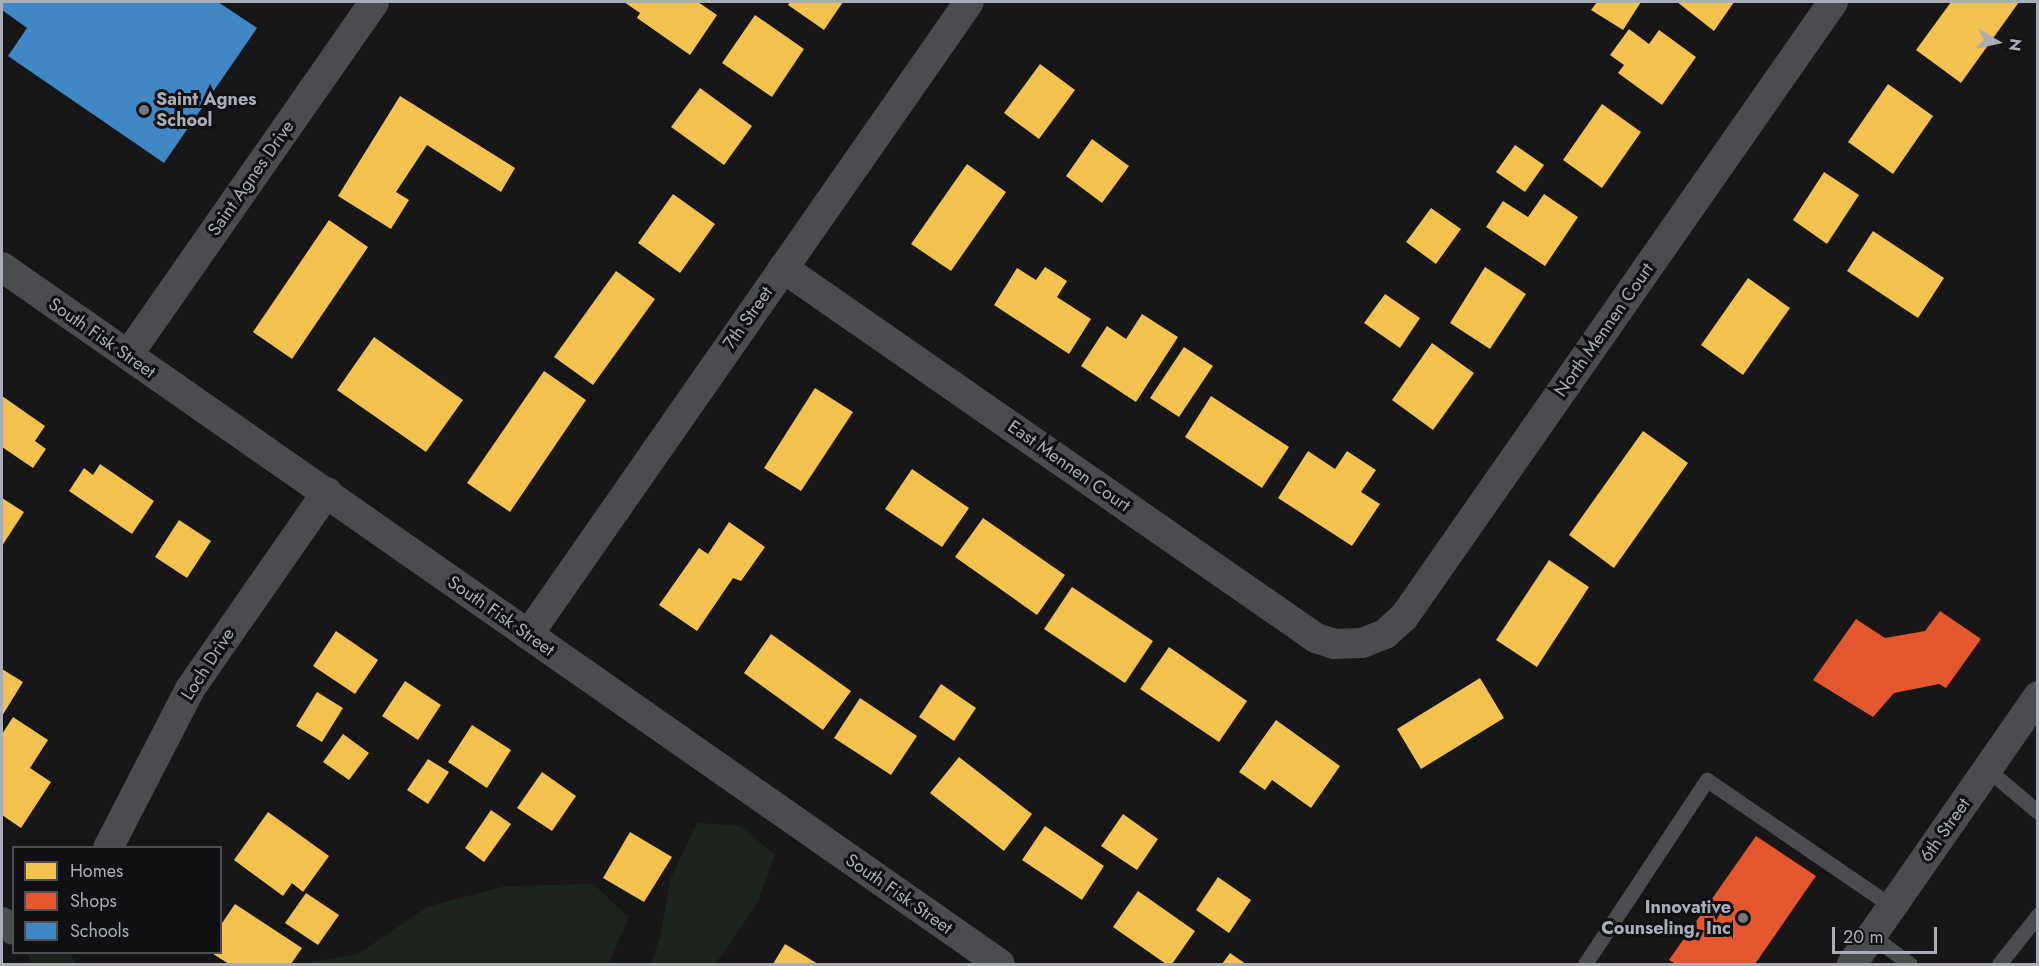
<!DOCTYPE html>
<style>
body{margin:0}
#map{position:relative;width:2039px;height:966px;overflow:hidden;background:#171717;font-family:Jost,sans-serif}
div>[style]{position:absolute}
.green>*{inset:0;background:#1d241e}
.homes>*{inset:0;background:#f2c14e}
.shops>*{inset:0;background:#e4572e}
.schools>*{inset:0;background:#3f88c5}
.lane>*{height:15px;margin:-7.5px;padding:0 7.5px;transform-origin:7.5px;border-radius:7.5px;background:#4b4c50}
.street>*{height:30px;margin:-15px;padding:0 15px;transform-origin:15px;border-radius:15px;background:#4b4c50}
.dots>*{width:16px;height:16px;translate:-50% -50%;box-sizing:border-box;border:3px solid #111113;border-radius:50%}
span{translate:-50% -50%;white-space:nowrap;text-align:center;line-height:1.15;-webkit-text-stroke:6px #111113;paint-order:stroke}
.poi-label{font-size:18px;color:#a8adb8;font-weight:700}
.left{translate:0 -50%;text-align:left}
.right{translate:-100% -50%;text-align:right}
.street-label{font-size:18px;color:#a8adb8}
.frame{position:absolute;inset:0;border:3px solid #a8adb8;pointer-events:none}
.legend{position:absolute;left:12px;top:846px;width:210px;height:108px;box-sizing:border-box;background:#111113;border:2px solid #4d4f55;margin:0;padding:8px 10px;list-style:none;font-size:18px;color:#a8adb8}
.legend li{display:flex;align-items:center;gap:12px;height:30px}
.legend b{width:30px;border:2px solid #4d4f55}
.north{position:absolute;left:1967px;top:12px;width:60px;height:60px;-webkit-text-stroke:4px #111113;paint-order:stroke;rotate:99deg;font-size:16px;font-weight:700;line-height:24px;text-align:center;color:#a8adb8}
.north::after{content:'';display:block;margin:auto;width:21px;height:27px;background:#a8adb8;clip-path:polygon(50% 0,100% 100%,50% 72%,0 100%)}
.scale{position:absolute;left:1832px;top:927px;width:105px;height:27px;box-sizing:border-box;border:3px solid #a8adb8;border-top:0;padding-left:8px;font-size:18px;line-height:21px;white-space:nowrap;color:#a8adb8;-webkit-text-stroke:4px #111113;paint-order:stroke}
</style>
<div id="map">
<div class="green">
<div style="clip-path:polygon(697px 823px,740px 826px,775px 855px,755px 907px,715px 964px,651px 964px,661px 934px,670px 880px)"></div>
<div style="clip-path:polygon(593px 884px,629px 917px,608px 964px,302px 964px,358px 954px,427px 907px,506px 886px)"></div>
<div style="clip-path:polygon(27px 953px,70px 953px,76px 964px,32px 964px)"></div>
</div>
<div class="homes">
<div style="clip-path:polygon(624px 2px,698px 2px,717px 15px,690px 55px,637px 18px,640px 13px)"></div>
<div style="clip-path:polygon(790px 2px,843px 2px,824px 30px,788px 5px)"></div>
<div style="clip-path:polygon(1597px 2px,1641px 2px,1623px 30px,1591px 10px)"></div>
<div style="clip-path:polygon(1677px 2px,1734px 2px,1714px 31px)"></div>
<div style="clip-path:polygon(1951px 2px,2019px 2px,1961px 83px,1916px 50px)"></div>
<div style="clip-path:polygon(755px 15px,804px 49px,772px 97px,722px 63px)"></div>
<div style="clip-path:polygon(1629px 29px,1649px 44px,1659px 30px,1696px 57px,1662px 105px,1618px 73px,1624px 65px,1610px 55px)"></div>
<div style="clip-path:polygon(1040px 64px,1075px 90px,1039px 139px,1004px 113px)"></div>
<div style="clip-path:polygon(1888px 84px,1933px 116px,1893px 174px,1848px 142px)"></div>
<div style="clip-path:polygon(700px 88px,752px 126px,724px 165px,671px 127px)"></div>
<div style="clip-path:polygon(400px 96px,515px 168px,501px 192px,427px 145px,396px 192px,409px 200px,391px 229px,338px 196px)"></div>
<div style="clip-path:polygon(1602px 104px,1641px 132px,1602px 188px,1563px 160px)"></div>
<div style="clip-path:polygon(1092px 139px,1129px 166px,1102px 203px,1066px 176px)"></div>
<div style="clip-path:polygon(1515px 145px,1544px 165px,1525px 192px,1496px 172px)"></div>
<div style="clip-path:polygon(967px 164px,1006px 192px,951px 271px,911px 244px)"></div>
<div style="clip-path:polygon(1824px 172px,1859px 195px,1827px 244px,1793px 220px)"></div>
<div style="clip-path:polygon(673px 194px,715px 224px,680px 273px,638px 243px)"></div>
<div style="clip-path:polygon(1544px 194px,1578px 217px,1545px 266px,1486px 227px,1503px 201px,1528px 217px)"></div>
<div style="clip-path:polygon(1431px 208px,1461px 229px,1436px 264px,1406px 242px)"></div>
<div style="clip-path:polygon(329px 220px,368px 247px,292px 359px,253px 332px)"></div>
<div style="clip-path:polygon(1873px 231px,1944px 278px,1918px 318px,1847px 271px)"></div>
<div style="clip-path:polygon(1045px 267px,1067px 281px,1057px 297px,1091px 319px,1069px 354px,994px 305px,1017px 268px,1036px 280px)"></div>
<div style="clip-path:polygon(1485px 267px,1526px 294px,1490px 349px,1450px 323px)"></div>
<div style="clip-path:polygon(616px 271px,655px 299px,593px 385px,554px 357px)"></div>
<div style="clip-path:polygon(1748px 278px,1790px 308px,1743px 375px,1701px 345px)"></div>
<div style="clip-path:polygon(1385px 294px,1420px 318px,1400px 348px,1364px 323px)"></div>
<div style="clip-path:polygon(1142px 314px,1178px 337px,1136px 402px,1081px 366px,1107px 326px,1126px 339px)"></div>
<div style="clip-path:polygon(374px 337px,463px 400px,426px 452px,337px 390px)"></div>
<div style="clip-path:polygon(1432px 343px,1474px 373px,1433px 430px,1392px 400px)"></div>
<div style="clip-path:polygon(1184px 347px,1213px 366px,1179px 417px,1150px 398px)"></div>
<div style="clip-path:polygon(544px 371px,586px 400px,510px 512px,467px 483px)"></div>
<div style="clip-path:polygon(815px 388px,853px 412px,801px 491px,764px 468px)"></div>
<div style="clip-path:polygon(2px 396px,45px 426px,35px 441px,46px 449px,33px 468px,2px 447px)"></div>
<div style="clip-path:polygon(1211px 396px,1289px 447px,1262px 488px,1185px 437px)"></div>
<div style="clip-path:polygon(1643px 431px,1688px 463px,1614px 568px,1569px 535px)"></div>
<div style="clip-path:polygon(1308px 451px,1335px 469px,1347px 451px,1376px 470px,1361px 492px,1380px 504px,1352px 546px,1278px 498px)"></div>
<div style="clip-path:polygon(100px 464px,154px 501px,132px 534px,69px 491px,84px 468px,93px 475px)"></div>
<div style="clip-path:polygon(912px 469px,969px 508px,942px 547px,885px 509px)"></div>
<div style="clip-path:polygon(2px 498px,24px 512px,2px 546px)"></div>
<div style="clip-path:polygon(983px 518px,1065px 575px,1037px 615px,955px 557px)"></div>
<div style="clip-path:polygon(179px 520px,211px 541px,187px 578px,155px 557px)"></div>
<div style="clip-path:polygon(729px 522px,765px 547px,741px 581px,733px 578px,697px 631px,659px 605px,699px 548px,708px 554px)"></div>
<div style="clip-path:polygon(1549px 560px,1589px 587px,1537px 667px,1496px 640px)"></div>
<div style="clip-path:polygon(1072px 587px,1153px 641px,1125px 683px,1044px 629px)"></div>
<div style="clip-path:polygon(336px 631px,378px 660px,355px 694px,313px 666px)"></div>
<div style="clip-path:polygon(771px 634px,851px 691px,823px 730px,744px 673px)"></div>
<div style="clip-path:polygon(1169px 647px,1247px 701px,1219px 742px,1140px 689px)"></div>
<div style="clip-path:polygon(2px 669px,23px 682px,2px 716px)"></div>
<div style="clip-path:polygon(1480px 678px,1504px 718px,1421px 769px,1397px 729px)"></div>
<div style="clip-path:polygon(405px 681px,441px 705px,418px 740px,382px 716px)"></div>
<div style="clip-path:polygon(941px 684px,976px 708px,954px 741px,919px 717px)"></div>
<div style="clip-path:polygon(317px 692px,343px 708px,322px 742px,296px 726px)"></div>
<div style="clip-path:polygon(860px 698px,917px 736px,891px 775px,834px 738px)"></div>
<div style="clip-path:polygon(13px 717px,48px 740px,30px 768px,51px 782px,21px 828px,2px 815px,2px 734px)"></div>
<div style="clip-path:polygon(1276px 720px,1340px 766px,1311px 808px,1272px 780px,1265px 790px,1239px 772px)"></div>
<div style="clip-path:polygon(472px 725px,511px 750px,487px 788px,448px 762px)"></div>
<div style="clip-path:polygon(343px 734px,369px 753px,349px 780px,323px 762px)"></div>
<div style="clip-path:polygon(959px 757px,1032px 814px,1004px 851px,930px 793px)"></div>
<div style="clip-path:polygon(428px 759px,449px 772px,428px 804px,407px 790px)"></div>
<div style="clip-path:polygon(542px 772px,576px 796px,552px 831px,517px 808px)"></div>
<div style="clip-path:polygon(491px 810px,511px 824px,484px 862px,465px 848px)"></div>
<div style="clip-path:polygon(268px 812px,329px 856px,303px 892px,292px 883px,283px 896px,234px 860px)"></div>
<div style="clip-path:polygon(1123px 814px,1158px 839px,1137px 870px,1101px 846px)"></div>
<div style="clip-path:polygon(1045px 826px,1104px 866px,1082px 900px,1022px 860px)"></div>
<div style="clip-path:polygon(630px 832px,672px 857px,644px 902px,603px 878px)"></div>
<div style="clip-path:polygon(1218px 877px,1251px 900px,1229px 933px,1196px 910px)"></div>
<div style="clip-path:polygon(1138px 891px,1195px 931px,1172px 964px,1166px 964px,1113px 927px)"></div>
<div style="clip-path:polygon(306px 893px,339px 915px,318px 945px,285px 923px)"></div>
<div style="clip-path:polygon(235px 904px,302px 948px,291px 964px,229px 964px,210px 952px,220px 952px,220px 926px)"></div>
<div style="clip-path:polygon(785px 944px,818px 964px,773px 964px)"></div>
<div style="clip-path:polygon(1230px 953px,1246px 964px,1222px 964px)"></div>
</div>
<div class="shops">
<div style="clip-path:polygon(1940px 611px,1981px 639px,1946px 688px,1939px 684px,1894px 693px,1873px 717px,1813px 680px,1856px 619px,1885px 638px,1925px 631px)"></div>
<div style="clip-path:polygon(1756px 836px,1816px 876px,1755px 964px,1676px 964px,1669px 960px)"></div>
</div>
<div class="schools">
<div style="clip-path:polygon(2px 2px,218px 2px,257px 28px,164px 163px,8px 56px,27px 28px,2px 10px)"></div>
</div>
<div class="lane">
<div style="left:1987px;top:769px;width:67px;rotate:40.1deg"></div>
<div style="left:1872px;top:936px;width:47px;rotate:36.4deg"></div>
<div style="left:1585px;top:964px;width:221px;rotate:-56.5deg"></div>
<div style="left:1707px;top:780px;width:224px;rotate:34.3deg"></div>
<div style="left:1999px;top:964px;width:63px;rotate:-51.5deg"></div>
</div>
<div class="street">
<div style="left:2px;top:267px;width:1217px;rotate:34.93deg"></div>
<div style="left:783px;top:268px;width:649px;rotate:34.77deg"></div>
<div style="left:1316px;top:638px;width:19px;rotate:18deg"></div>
<div style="left:1334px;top:644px;width:28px;rotate:-2deg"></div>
<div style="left:1362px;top:643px;width:25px;rotate:-21deg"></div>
<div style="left:1385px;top:634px;width:25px;rotate:-42deg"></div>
<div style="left:1404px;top:617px;width:750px;rotate:-55.1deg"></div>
<div style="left:128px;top:355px;width:430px;rotate:-55.1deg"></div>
<div style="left:528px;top:635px;width:771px;rotate:-55.14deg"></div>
<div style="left:108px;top:848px;width:179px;rotate:-62.7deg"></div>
<div style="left:190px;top:689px;width:240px;rotate:-55.2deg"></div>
<div style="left:2px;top:922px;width:14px;rotate:34deg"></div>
<div style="left:1852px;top:964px;width:326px;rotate:-55.2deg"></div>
</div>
<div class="dots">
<div style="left:144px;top:110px;background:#757880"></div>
<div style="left:1743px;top:918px;background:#757880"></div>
</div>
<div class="poi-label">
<span class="left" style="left:156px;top:110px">Saint Agnes<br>School</span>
<span class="right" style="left:1731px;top:918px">Innovative<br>Counseling, Inc</span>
</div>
<div class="street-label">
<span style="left:251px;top:178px;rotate:-55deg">Saint Agnes Drive</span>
<span style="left:748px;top:318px;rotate:-55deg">7th Street</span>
<span style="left:1604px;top:330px;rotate:-55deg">North Mennen Court</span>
<span style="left:102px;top:338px;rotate:35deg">South Fisk Street</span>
<span style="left:1069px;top:466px;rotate:35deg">East Mennen Court</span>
<span style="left:501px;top:616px;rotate:35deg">South Fisk Street</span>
<span style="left:208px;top:664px;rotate:-57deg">Loch Drive</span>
<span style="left:1945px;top:830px;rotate:-55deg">6th Street</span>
<span style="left:899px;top:894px;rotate:35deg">South Fisk Street</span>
</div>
<div class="frame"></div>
<ul class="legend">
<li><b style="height:16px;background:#f2c14e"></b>Homes</li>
<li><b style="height:16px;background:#e4572e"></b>Shops</li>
<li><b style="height:16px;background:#3f88c5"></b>Schools</li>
</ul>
<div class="north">N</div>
<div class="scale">20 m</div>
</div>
